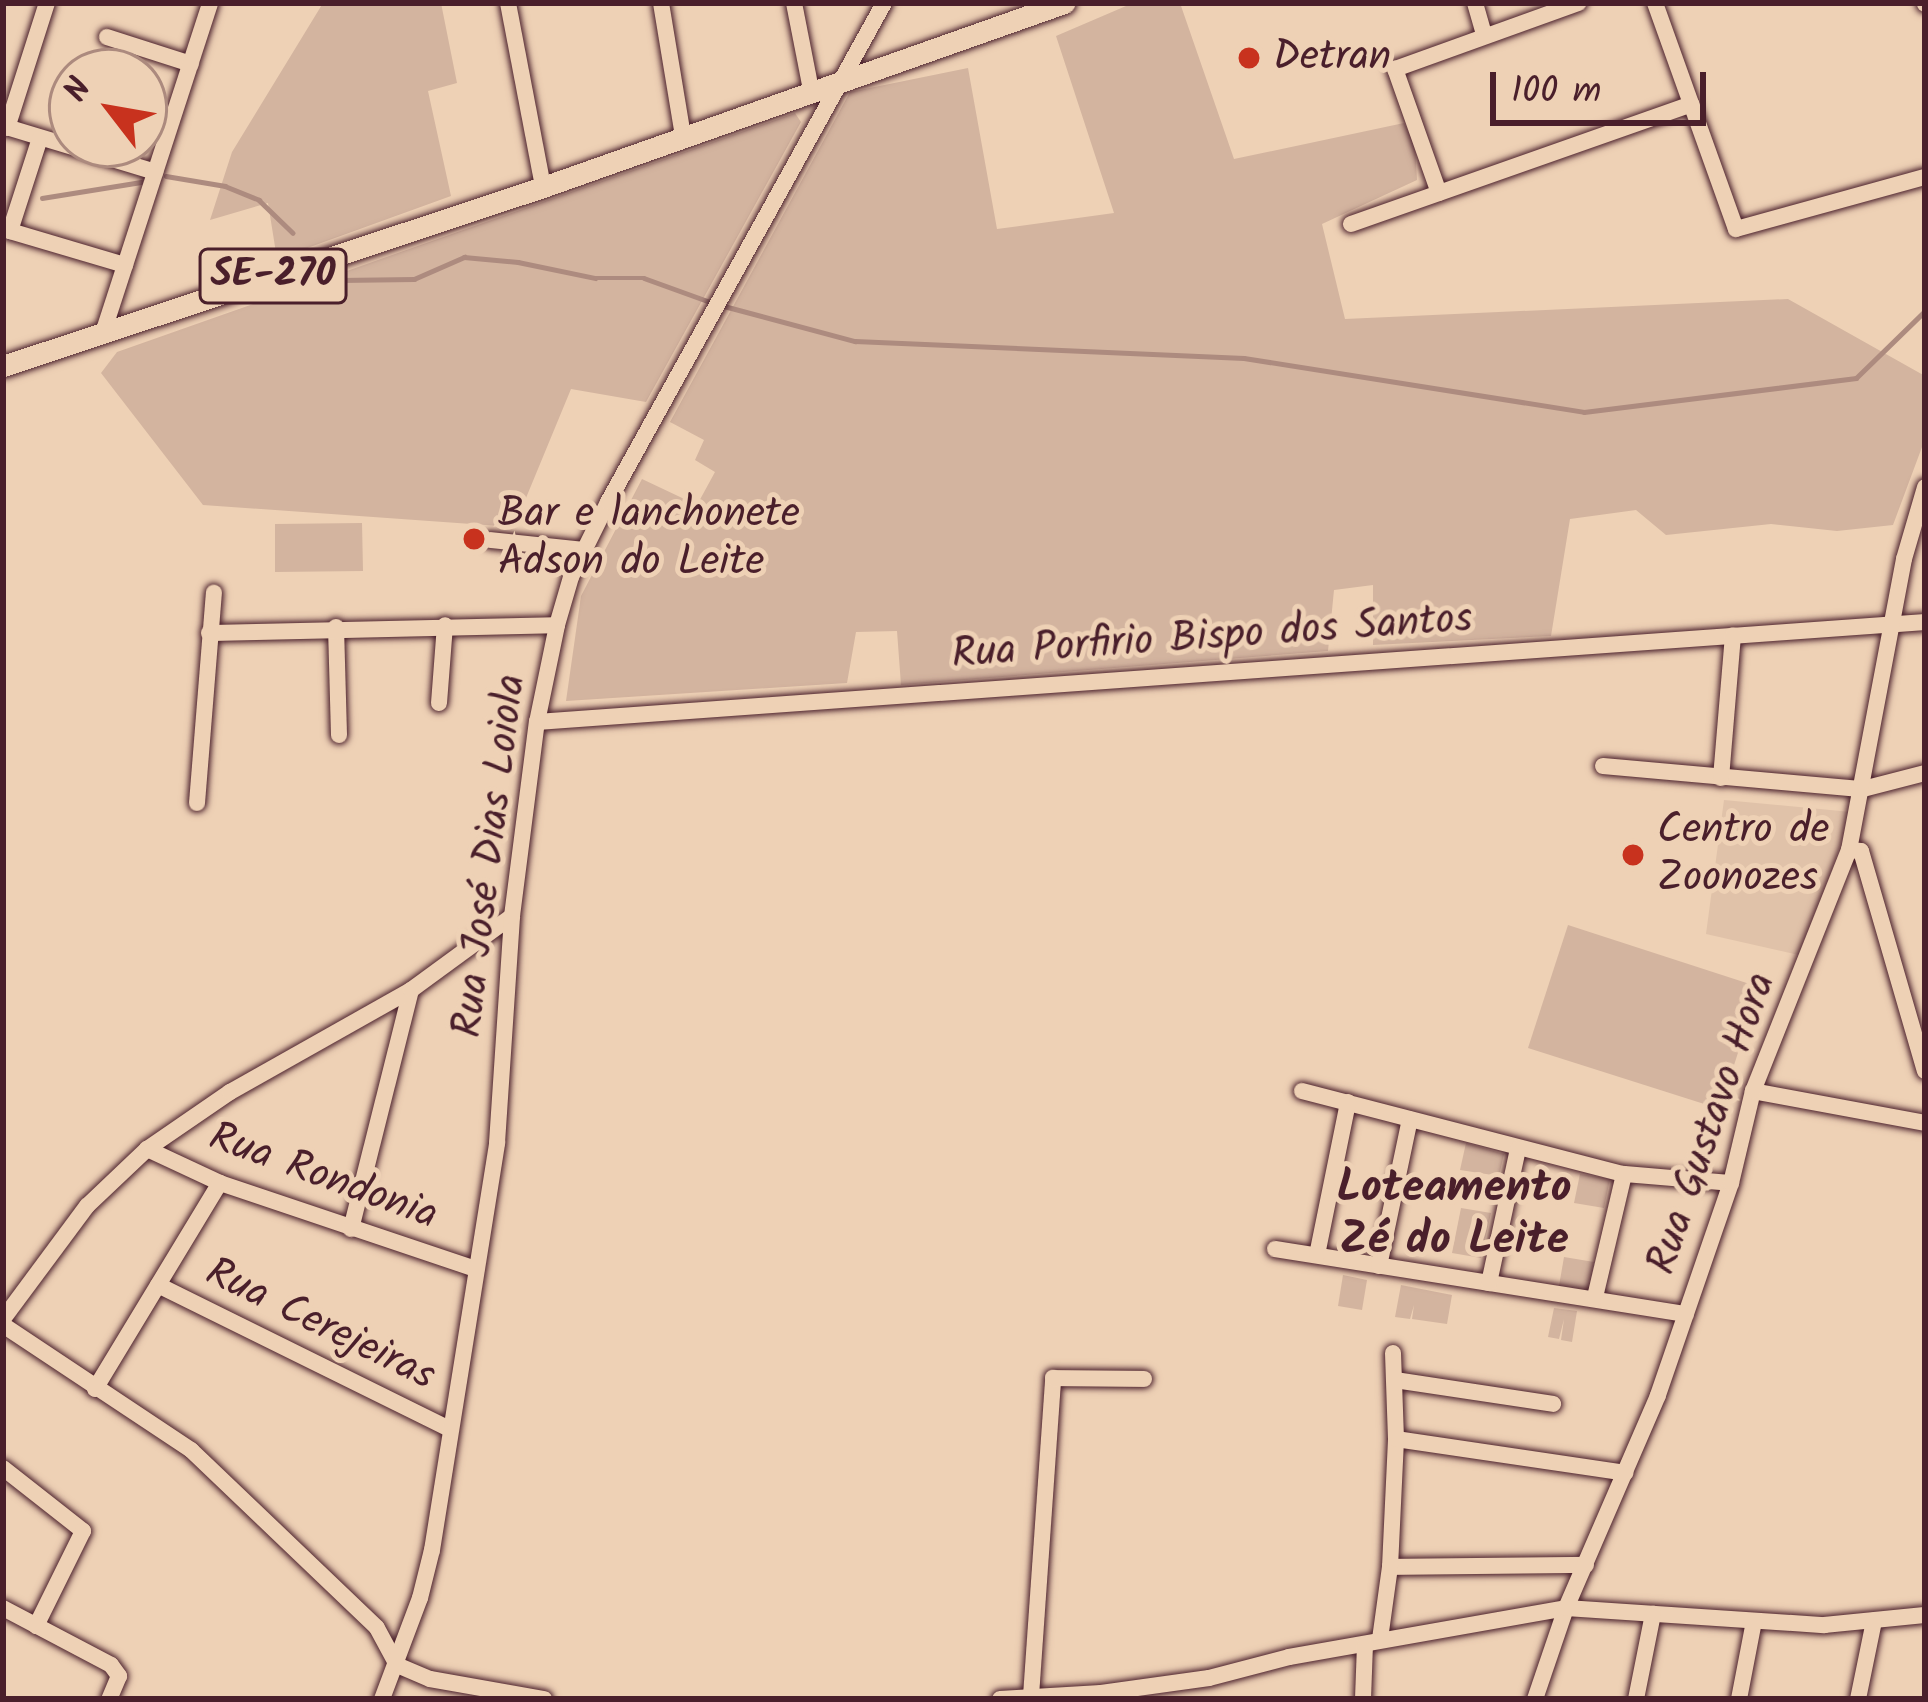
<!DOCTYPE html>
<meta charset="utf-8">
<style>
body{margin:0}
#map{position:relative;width:1928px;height:1702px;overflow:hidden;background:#eed1b5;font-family:Kalam,sans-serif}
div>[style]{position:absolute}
.built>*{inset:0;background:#e0c2a9}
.green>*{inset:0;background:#d3b49f}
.stream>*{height:4.5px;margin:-2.25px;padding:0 2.25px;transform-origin:2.25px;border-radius:2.25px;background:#ad8b7f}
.roads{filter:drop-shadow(0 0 3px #4a1f2b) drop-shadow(0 0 3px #4a1f2b)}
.minor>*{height:16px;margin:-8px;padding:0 8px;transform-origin:8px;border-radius:8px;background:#eed1b5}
.major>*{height:21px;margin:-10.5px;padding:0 10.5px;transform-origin:10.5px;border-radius:10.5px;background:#eed1b5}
.dots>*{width:33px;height:33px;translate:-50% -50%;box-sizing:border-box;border:6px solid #eed1b5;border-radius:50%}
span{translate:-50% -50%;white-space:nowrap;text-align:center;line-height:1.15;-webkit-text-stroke:10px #eed1b5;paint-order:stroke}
.shield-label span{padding:3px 9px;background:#eed1b5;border:3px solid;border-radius:9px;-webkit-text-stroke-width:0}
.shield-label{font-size:39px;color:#4a1f2b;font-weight:700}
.poi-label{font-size:42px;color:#4a1f2b}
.left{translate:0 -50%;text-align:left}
.street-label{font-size:42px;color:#4a1f2b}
.neighbourhood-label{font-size:45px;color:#4a1f2b;font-weight:700}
.frame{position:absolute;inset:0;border:6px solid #4a1f2b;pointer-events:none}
.north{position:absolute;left:48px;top:48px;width:120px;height:120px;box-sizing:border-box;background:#eed1b5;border:3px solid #ac8a7e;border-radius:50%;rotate:301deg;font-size:33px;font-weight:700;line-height:48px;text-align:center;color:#4a1f2b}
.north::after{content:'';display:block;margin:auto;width:42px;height:54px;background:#c8321e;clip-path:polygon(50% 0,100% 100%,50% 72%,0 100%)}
.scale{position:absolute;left:1490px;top:72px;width:216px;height:54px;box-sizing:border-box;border:6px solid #4a1f2b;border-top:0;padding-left:15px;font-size:36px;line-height:42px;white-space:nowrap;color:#4a1f2b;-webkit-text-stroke:9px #eed1b5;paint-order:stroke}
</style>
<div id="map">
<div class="built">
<div style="clip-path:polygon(1724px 800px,1851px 812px,1803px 956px,1706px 934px)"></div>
</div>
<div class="green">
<div style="clip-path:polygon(323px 3px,441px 3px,457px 83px,428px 91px,451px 196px,277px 259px,268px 203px,210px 220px,232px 152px)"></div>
<div style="clip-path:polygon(1133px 3px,1180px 3px,1234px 159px,1404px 123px,1415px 145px,1417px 180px,1322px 224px,1345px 319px,1788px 299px,1925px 376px,1925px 439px,1893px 525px,1837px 531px,1771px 524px,1666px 535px,1636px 510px,1570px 519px,1551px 636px,1373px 645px,1373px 585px,1334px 590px,1328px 651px,901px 685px,897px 631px,856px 632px,847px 683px,566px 701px,581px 596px,642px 479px,697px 505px,715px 472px,695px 460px,704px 440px,670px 422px,850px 92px,968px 68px,997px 229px,1114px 213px,1056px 36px)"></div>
<div style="clip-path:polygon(795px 113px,801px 122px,646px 402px,571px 389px,514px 527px,203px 505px,101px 373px,117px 352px)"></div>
<div style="clip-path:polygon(362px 523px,363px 571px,275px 572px,275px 524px)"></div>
<div style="clip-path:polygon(1568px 925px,1759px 987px,1720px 1109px,1528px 1048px)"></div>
<div style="clip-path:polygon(1466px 1143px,1504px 1154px,1499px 1176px,1460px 1170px)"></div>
<div style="clip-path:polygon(1580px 1174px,1610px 1179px,1604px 1208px,1574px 1203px)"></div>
<div style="clip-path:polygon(1461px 1208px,1491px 1213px,1481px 1258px,1452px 1253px)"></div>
<div style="clip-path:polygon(1564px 1257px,1594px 1262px,1589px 1291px,1559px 1286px)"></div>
<div style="clip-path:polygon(1343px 1275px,1367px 1280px,1362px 1310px,1338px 1306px)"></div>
<div style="clip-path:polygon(1401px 1285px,1452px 1295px,1447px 1324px,1412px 1319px,1414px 1305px,1410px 1319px,1395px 1317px)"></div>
<div style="clip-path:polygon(1554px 1308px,1577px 1311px,1572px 1342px,1561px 1340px,1564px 1319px,1559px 1339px,1548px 1337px)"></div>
</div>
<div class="stream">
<div style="left:166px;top:176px;width:60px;rotate:9.6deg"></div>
<div style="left:225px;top:186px;width:37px;rotate:22deg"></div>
<div style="left:259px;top:200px;width:47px;rotate:44.1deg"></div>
<div style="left:42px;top:198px;width:100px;rotate:-9.2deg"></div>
<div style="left:340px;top:280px;width:74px;rotate:-0.8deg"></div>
<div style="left:414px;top:279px;width:55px;rotate:-23.7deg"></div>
<div style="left:464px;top:257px;width:54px;rotate:5.3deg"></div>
<div style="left:518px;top:262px;width:79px;rotate:11.7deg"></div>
<div style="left:595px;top:278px;width:49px"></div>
<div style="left:644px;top:278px;width:73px;rotate:19.9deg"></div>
<div style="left:724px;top:306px;width:136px;rotate:15deg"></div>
<div style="left:855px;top:341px;width:389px;rotate:2.5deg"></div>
<div style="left:1244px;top:358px;width:344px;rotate:9deg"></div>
<div style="left:1584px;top:412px;width:274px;rotate:-7.1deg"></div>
<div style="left:1856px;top:378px;width:96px;rotate:-44.2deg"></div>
</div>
<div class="roads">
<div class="minor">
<div style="left:508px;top:3px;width:187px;rotate:79.2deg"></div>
<div style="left:661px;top:3px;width:135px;rotate:80.6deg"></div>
<div style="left:794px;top:3px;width:89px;rotate:78.9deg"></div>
<div style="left:1475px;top:3px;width:33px;rotate:74deg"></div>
<div style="left:1655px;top:3px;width:240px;rotate:70.3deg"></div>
<div style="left:1736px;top:229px;width:196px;rotate:-15.4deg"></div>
<div style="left:1925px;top:3px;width:1px;rotate:90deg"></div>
<div style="left:107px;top:37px;width:88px;rotate:17.8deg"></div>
<div style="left:3px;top:126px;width:159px;rotate:16.8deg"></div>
<div style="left:7px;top:128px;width:131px;rotate:-72.3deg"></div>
<div style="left:40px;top:138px;width:98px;rotate:107.9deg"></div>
<div style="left:10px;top:231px;width:120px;rotate:16.5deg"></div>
<div style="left:1439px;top:193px;width:132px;rotate:-109.5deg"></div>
<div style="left:1395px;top:69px;width:195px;rotate:-19.8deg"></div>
<div style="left:1351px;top:224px;width:361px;rotate:-19.4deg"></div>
<div style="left:102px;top:336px;width:350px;rotate:-72deg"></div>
<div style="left:490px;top:540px;width:96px;rotate:6deg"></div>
<div style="left:336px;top:627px;width:108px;rotate:88.4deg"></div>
<div style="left:209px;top:633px;width:348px;rotate:-1.3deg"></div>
<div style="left:439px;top:703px;width:78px;rotate:-85.6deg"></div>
<div style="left:537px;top:722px;width:1392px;rotate:-4.12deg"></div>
<div style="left:1603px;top:766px;width:261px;rotate:5.1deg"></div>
<div style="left:1863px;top:789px;width:64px;rotate:-14.5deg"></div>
<div style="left:1721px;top:778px;width:143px;rotate:-85.2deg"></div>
<div style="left:197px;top:803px;width:211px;rotate:-85.4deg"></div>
<div style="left:1849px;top:850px;width:12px;rotate:5deg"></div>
<div style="left:1861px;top:851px;width:229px;rotate:73.8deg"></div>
<div style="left:1302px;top:1091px;width:333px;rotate:14.5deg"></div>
<div style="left:1624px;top:1174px;width:107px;rotate:4.8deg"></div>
<div style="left:1753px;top:1091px;width:175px;rotate:10.5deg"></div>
<div style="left:147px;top:1149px;width:81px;rotate:25deg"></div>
<div style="left:220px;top:1183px;width:270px;rotate:18.6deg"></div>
<div style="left:351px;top:1229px;width:246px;rotate:-75.9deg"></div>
<div style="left:1275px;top:1249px;width:416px;rotate:9deg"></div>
<div style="left:1317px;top:1255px;width:156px;rotate:-78.5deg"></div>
<div style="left:1379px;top:1266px;width:150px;rotate:-78.1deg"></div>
<div style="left:1489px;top:1283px;width:137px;rotate:-77.8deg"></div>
<div style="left:158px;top:1285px;width:326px;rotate:26.3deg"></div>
<div style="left:1595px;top:1297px;width:126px;rotate:-76.7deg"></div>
<div style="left:3px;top:1319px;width:141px;rotate:-53.4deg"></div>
<div style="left:87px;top:1206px;width:83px;rotate:-43.5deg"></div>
<div style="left:147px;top:1149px;width:101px;rotate:-34.5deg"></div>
<div style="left:230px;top:1092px;width:208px;rotate:-29.4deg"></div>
<div style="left:411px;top:990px;width:125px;rotate:-36.2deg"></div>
<div style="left:3px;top:1325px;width:226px;rotate:33.6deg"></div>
<div style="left:191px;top:1450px;width:257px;rotate:43.7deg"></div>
<div style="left:377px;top:1628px;width:42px;rotate:61.6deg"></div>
<div style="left:1395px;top:1380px;width:160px;rotate:8.6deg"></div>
<div style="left:95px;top:1389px;width:241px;rotate:-58.8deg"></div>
<div style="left:1396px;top:1439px;width:232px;rotate:8.4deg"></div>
<div style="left:3px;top:1468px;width:102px;rotate:38.2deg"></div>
<div style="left:83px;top:1531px;width:106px;rotate:116.3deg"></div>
<div style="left:1390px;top:1567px;width:196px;rotate:-0.6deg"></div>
<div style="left:3px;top:1608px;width:122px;rotate:27.8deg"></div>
<div style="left:111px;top:1665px;width:14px;rotate:54deg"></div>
<div style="left:119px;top:1676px;width:25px;rotate:113deg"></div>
<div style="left:1380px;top:1639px;width:73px;rotate:-82.1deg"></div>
<div style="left:1390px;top:1567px;width:128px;rotate:-87.3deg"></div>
<div style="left:1396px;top:1439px;width:86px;rotate:-92deg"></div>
<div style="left:397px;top:1665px;width:36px;rotate:23deg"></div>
<div style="left:430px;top:1679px;width:116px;rotate:10deg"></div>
<div style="left:1031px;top:1696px;width:319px;rotate:-86deg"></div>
<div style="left:1053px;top:1378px;width:91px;rotate:0.6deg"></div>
<div style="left:382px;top:1699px;width:108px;rotate:-69.4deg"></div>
<div style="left:420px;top:1598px;width:49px;rotate:-76deg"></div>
<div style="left:432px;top:1550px;width:412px;rotate:-80.9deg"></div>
<div style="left:497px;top:1143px;width:227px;rotate:-86.2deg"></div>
<div style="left:512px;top:916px;width:196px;rotate:-82.7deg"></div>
<div style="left:537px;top:722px;width:99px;rotate:-78.3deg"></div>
<div style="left:557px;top:625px;width:50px;rotate:-73.7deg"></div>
<div style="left:571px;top:577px;width:84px;rotate:-63.7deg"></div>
<div style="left:608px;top:502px;width:570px;rotate:-61.05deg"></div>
<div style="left:1000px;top:1699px;width:101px;rotate:-3.4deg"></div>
<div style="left:1101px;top:1693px;width:109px;rotate:-7.9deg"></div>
<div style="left:1209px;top:1678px;width:83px;rotate:-14.7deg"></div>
<div style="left:1289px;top:1657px;width:281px;rotate:-10deg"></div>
<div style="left:1566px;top:1608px;width:259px;rotate:3.8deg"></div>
<div style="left:1824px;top:1625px;width:101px;rotate:-5.7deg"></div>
<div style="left:1363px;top:1699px;width:54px;rotate:-87.9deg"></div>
<div style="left:1535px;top:1699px;width:96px;rotate:-71.2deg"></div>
<div style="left:1566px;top:1608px;width:232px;rotate:-66.6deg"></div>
<div style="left:1658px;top:1395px;width:224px;rotate:-71deg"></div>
<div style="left:1731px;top:1183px;width:95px;rotate:-76.6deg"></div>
<div style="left:1753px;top:1091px;width:259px;rotate:-68.3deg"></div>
<div style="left:1849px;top:850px;width:296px;rotate:-79.3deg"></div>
<div style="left:1904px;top:559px;width:75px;rotate:-73.7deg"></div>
<div style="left:1636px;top:1699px;width:87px;rotate:-78.7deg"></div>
<div style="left:1739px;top:1699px;width:79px;rotate:-79.1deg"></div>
<div style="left:1858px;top:1699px;width:80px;rotate:-78.4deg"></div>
</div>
<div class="major">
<div style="left:3px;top:366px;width:569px;rotate:-18.34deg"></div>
<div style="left:543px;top:187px;width:553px;rotate:-19.45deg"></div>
</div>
</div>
<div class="dots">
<div style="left:1249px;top:58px;background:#c8321e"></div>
<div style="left:474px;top:539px;background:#c8321e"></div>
<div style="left:1633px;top:855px;background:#c8321e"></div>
</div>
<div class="shield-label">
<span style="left:273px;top:276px">SE-270</span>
</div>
<div class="poi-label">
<span class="left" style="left:1273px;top:58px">Detran</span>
<span class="left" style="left:498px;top:539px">Bar e lanchonete<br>Adson do Leite</span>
<span class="left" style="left:1657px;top:855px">Centro de<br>Zoonozes</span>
</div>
<div class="street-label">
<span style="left:1212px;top:638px;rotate:-4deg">Rua Porfirio Bispo dos Santos</span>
<span style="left:491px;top:856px;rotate:-83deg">Rua José Dias Loiola</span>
<span style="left:1713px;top:1124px;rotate:-71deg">Rua Gustavo Hora</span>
<span style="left:323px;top:1177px;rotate:20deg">Rua Rondonia</span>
<span style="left:320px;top:1325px;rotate:26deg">Rua Cerejeiras</span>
</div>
<div class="neighbourhood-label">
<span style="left:1454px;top:1216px">Loteamento<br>Zé do Leite</span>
</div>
<div class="frame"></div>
<div class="north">N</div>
<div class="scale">100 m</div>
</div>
